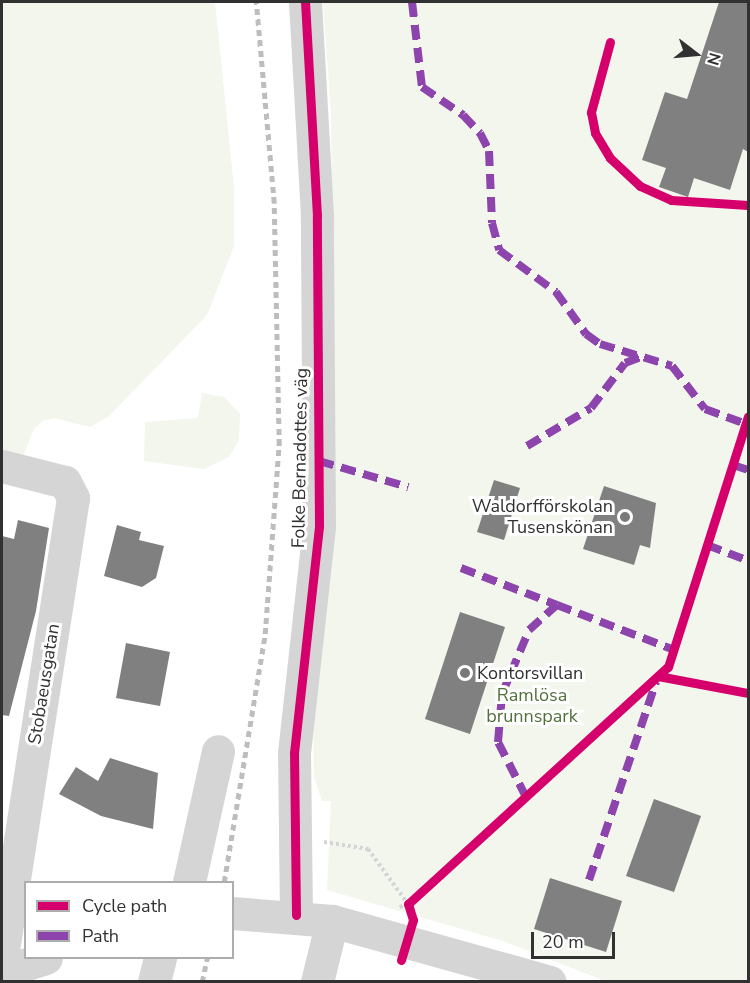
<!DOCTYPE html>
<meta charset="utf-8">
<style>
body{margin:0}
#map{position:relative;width:750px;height:983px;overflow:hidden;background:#fff;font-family:"Nunito Sans",sans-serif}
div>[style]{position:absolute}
.green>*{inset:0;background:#f2f6ed}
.building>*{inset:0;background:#808080}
.path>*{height:4px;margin-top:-2px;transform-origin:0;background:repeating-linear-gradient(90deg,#d5d5d5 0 3px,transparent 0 6px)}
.minor>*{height:33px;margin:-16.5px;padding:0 16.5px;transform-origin:16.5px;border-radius:16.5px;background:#d5d5d5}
.rail>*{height:4.5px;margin-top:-2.25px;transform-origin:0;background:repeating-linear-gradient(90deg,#bdbdbd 0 6px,transparent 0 10.5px)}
.quiet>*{height:8px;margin-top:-4px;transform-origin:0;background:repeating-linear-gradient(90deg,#8e44ad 0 15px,transparent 0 23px)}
.cycleway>*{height:9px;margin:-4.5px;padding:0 4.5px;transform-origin:4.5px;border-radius:4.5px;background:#d6006c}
.dots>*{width:16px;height:16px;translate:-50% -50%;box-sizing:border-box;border:3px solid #fff;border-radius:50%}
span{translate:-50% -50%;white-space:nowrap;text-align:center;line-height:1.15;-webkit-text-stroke:6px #fff;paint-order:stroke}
.street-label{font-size:18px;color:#313131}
.poi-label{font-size:18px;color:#313131}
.right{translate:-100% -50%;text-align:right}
.left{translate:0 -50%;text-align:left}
.park-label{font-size:18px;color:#51713a}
.frame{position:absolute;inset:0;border:3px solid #313131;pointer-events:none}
.legend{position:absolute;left:24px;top:881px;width:210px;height:78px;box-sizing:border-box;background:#fff;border:2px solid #adadad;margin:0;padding:8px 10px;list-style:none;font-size:18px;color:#313131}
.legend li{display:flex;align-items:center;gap:12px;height:30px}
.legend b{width:30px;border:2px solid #adadad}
.north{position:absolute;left:666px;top:24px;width:60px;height:60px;-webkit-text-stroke:4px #fff;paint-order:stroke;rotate:106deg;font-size:16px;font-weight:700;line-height:24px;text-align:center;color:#313131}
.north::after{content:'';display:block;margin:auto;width:21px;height:27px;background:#313131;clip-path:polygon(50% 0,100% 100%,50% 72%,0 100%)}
.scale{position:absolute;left:531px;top:932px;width:84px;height:27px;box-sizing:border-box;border:3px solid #313131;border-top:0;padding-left:8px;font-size:18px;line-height:21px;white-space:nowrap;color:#313131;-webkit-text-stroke:4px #fff;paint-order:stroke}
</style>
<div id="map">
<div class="green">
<div style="clip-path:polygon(2px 2px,215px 2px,234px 188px,234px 246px,207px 315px,108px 417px,90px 427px,54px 418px,43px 421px,34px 429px,23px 456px,2px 450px)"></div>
<div style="clip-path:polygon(323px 2px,748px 2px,748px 981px,605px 981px,503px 941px,327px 890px,331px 801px,322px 801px,314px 777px,313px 704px,334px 438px,331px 113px)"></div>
<div style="clip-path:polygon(202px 393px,224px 397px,240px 414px,239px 440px,229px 457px,204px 469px,144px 461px,145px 422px,198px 418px)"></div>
</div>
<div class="building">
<div style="clip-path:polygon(719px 2px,748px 2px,748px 152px,743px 149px,730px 190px,694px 178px,688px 197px,659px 187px,666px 168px,642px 160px,665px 92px,687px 99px)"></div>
<div style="clip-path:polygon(494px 480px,520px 488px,504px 540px,477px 532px)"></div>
<div style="clip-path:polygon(604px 486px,656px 503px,650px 548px,640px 545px,634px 565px,583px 549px)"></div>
<div style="clip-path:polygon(18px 520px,49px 528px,36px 611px,9px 716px,2px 715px,2px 536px,14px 539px)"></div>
<div style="clip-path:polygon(117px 525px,141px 532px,139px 540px,164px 546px,156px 578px,142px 587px,104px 576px)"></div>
<div style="clip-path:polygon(460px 612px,505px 627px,470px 734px,425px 719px)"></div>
<div style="clip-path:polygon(126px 643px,170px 652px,160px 706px,116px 698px)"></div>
<div style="clip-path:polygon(110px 758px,158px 773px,153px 829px,101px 816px,59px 794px,76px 767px,98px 781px)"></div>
<div style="clip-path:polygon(654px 799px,701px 816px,674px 892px,626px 876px)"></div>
<div style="clip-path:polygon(550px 878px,622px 901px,606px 952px,534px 929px)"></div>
</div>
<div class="path">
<div style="left:324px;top:842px;width:45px;rotate:9deg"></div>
<div style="left:368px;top:849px;width:68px;rotate:54deg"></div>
<div style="left:408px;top:904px;width:9px;rotate:159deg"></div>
</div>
<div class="minor">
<div style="left:2px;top:466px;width:65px;rotate:14.3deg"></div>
<div style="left:65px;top:482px;width:18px;rotate:63deg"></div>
<div style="left:73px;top:498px;width:461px;rotate:98.8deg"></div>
<div style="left:189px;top:882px;width:134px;rotate:-77.5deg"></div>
<div style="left:232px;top:913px;width:100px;rotate:4.6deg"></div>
<div style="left:332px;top:921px;width:226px;rotate:15.6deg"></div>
<div style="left:296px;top:915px;width:162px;rotate:-90.7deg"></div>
<div style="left:294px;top:753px;width:228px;rotate:-83.7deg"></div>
<div style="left:319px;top:526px;width:310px;rotate:-90.4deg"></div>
<div style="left:317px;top:216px;width:214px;rotate:-93.2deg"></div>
<div style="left:2px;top:972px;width:46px;rotate:-17.7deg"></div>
<div style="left:154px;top:982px;width:25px;rotate:-76deg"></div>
<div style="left:317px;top:982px;width:63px;rotate:-76.2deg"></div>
</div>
<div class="rail">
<div style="left:224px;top:882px;width:251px;rotate:-80.6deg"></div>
<div style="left:265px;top:634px;width:190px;rotate:-85.8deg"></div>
<div style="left:279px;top:445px;width:242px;rotate:-91.2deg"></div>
<div style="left:274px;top:203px;width:202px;rotate:-95.1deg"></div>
<div style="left:202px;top:982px;width:25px;rotate:-78deg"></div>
</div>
<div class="quiet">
<div style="left:412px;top:2px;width:86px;rotate:83.3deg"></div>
<div style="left:422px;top:87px;width:50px;rotate:34.3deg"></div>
<div style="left:463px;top:115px;width:25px;rotate:47deg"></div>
<div style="left:480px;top:133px;width:20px;rotate:63deg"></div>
<div style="left:489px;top:151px;width:72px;rotate:87.6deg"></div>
<div style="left:492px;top:223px;width:28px;rotate:75deg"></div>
<div style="left:499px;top:250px;width:71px;rotate:36.4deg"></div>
<div style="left:556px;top:292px;width:52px;rotate:54.5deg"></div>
<div style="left:586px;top:334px;width:17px;rotate:36deg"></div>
<div style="left:600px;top:344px;width:75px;rotate:17deg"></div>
<div style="left:672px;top:366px;width:54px;rotate:52.5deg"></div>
<div style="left:705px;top:409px;width:44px;rotate:20.1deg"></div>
<div style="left:527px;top:446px;width:74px;rotate:-30.7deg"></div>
<div style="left:591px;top:408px;width:56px;rotate:-52.9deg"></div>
<div style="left:625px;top:363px;width:17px;rotate:-21deg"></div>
<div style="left:319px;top:461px;width:93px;rotate:16.3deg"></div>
<div style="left:733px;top:465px;width:16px;rotate:18deg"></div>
<div style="left:707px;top:545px;width:40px;rotate:21deg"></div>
<div style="left:461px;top:568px;width:103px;rotate:21.1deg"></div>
<div style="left:526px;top:797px;width:62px;rotate:-117deg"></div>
<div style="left:498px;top:742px;width:48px;rotate:-85.2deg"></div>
<div style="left:502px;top:694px;width:69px;rotate:-67.1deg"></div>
<div style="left:529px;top:630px;width:38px;rotate:-42deg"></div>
<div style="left:557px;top:605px;width:125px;rotate:21deg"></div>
<div style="left:589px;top:880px;width:209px;rotate:-71.3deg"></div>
</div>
<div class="cycleway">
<div style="left:610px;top:42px;width:73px;rotate:105.2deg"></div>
<div style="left:591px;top:112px;width:21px;rotate:79deg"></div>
<div style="left:595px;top:133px;width:29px;rotate:59deg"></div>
<div style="left:610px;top:158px;width:41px;rotate:43deg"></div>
<div style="left:640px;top:186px;width:34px;rotate:24deg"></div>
<div style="left:671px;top:200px;width:77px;rotate:3.7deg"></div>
<div style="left:658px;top:676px;width:92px;rotate:10.7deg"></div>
<div style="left:296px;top:915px;width:162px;rotate:-90.7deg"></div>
<div style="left:294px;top:753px;width:228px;rotate:-83.7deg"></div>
<div style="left:319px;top:526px;width:310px;rotate:-90.4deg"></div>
<div style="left:317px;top:216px;width:214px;rotate:-93.2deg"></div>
<div style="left:401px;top:960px;width:42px;rotate:-73.3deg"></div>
<div style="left:413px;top:920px;width:17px;rotate:-107deg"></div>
<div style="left:408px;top:904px;width:352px;rotate:-42.4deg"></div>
<div style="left:668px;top:667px;width:263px;rotate:-72.3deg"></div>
</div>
<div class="dots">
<div style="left:625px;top:517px;background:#797979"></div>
<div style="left:465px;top:673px;background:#797979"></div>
</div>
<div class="street-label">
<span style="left:300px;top:458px;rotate:-89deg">Folke Bernadottes väg</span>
<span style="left:44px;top:684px;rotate:-81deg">Stobaeusgatan</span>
</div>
<div class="poi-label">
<span class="right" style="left:613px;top:517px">Waldorfförskolan<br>Tusenskönan</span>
<span class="left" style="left:477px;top:673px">Kontorsvillan</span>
</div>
<div class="park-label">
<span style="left:532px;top:706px">Ramlösa<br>brunnspark</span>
</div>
<div class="frame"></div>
<ul class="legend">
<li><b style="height:8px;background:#d6006c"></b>Cycle path</li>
<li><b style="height:8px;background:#8e44ad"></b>Path</li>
</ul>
<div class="north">N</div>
<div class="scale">20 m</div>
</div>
